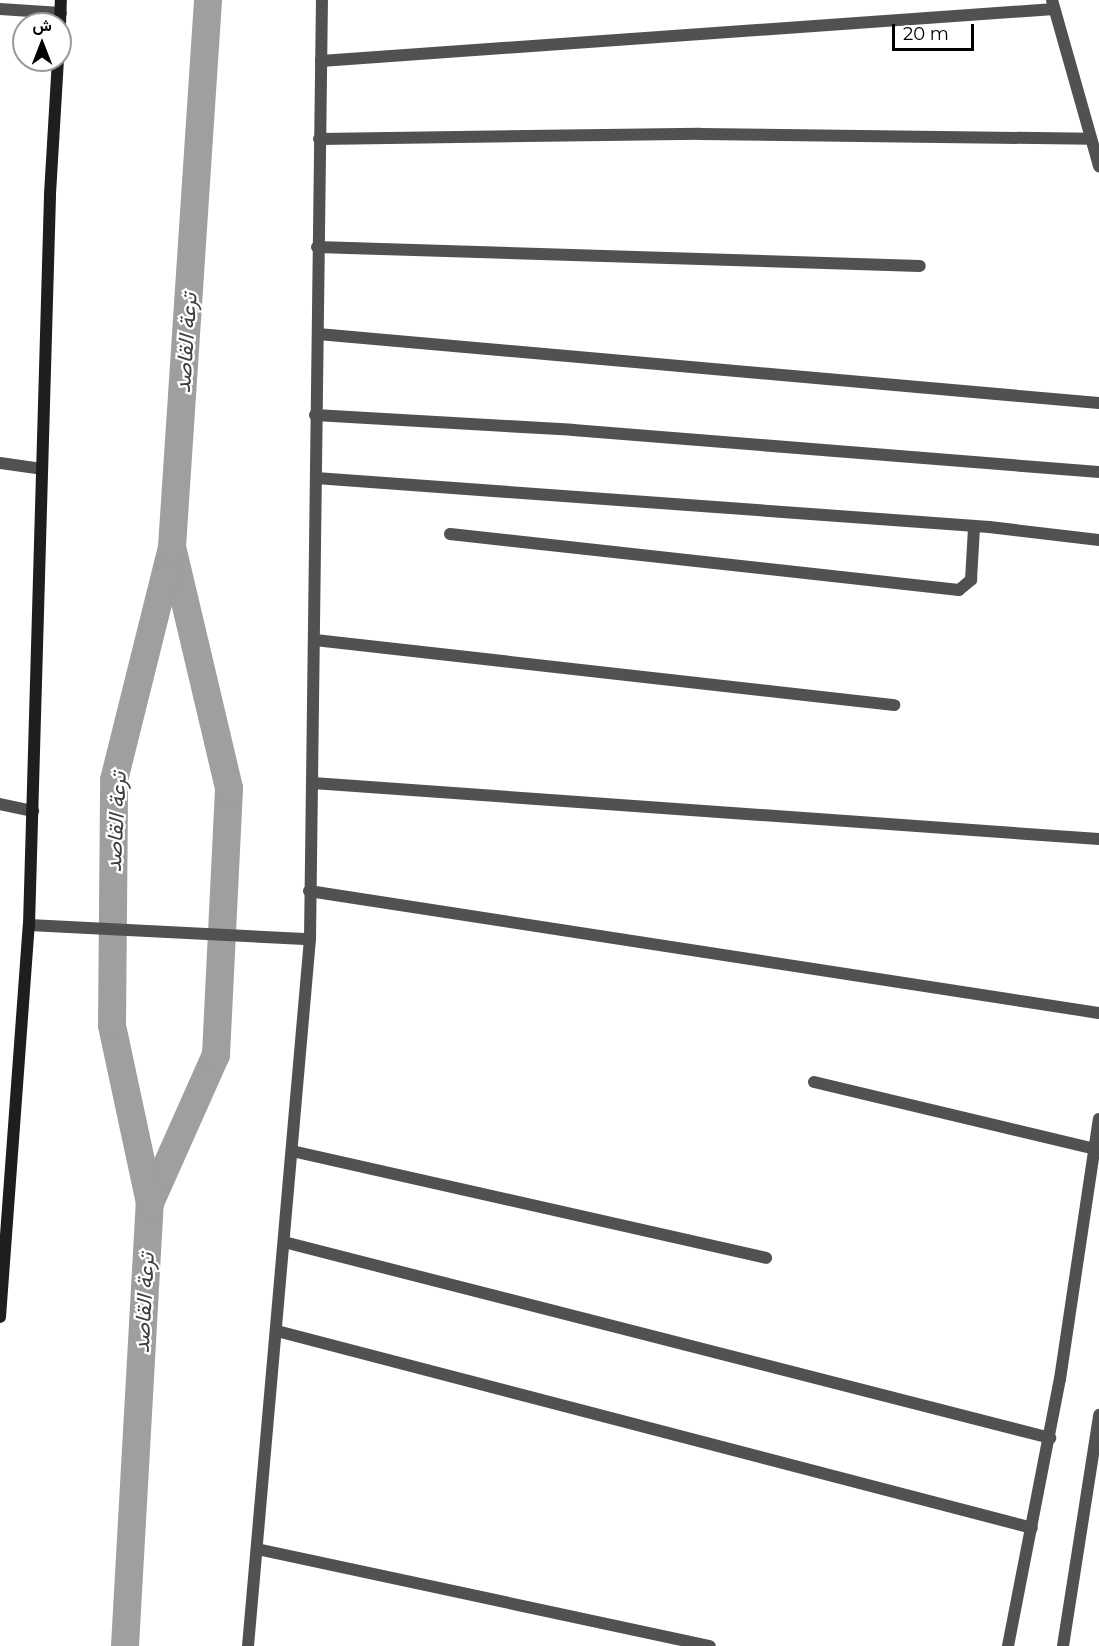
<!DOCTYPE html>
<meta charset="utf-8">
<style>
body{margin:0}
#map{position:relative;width:1099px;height:1646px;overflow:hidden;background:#fff;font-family:Montserrat,Vazirmatn,sans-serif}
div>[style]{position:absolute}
.canal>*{height:28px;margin:-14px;padding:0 14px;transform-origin:14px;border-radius:14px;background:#9f9f9f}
.street>*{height:12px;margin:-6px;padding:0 6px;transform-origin:6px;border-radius:6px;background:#515151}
.secondary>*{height:12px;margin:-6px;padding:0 6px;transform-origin:6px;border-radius:6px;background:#1e1e1e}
span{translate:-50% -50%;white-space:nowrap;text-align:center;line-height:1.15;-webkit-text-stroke:4.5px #fff;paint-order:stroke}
.water-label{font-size:22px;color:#404040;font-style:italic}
.north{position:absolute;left:12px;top:12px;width:60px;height:60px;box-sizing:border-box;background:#fff;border:2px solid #999;border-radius:50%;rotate:0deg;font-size:16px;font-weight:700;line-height:24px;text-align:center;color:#000}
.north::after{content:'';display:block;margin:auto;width:21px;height:27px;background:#000;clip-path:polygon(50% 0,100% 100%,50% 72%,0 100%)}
.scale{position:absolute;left:892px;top:24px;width:82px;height:27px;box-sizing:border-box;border:3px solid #000;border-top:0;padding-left:8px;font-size:18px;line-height:21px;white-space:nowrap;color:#000;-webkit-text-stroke:4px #fff;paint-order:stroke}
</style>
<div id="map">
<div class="canal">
<div style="left:150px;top:1203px;width:162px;rotate:-66deg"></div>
<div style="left:216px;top:1055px;width:267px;rotate:-87.2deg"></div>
<div style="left:229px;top:788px;width:244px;rotate:-103.3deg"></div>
<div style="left:125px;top:1646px;width:444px;rotate:-86.8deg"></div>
<div style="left:150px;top:1203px;width:182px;rotate:-102.1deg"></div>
<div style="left:112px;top:1025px;width:245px;rotate:-89.5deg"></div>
<div style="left:114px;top:780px;width:240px;rotate:-76deg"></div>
<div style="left:172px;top:547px;width:548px;rotate:-86.23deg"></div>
</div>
<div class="street">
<div style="left:1052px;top:0;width:173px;rotate:74.2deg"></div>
<div style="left:0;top:9px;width:61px;rotate:3.8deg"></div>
<div style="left:321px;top:61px;width:735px;rotate:-4.06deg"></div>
<div style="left:319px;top:139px;width:381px;rotate:-0.8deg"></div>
<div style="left:700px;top:134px;width:391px;rotate:0.7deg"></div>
<div style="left:317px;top:247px;width:603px;rotate:1.8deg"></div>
<div style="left:318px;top:334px;width:784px;rotate:5.05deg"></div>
<div style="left:315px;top:415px;width:258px;rotate:3.3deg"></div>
<div style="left:573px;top:430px;width:528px;rotate:4.57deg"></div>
<div style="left:0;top:463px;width:42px;rotate:8.1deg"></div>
<div style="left:316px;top:478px;width:675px;rotate:4.16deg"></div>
<div style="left:989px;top:527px;width:111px;rotate:6.7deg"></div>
<div style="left:450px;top:534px;width:512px;rotate:6.28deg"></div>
<div style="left:959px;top:590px;width:16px;rotate:-40deg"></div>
<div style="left:971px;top:580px;width:52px;rotate:-86.7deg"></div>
<div style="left:315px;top:640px;width:583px;rotate:6.41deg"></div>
<div style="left:313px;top:783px;width:788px;rotate:4.08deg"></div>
<div style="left:0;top:804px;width:34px;rotate:12deg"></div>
<div style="left:309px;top:891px;width:799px;rotate:8.78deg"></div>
<div style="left:29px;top:925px;width:281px;rotate:2.9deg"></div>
<div style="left:814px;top:1082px;width:289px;rotate:13.4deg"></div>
<div style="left:292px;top:1151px;width:486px;rotate:12.7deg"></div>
<div style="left:284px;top:1242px;width:791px;rotate:14.35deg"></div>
<div style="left:277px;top:1331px;width:780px;rotate:14.62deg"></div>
<div style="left:257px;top:1549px;width:463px;rotate:12.1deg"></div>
<div style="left:248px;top:1646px;width:710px;rotate:-84.99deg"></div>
<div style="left:310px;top:939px;width:939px;rotate:-89.27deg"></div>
<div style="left:1008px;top:1646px;width:272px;rotate:-79deg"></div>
<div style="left:1060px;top:1379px;width:263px;rotate:-81.5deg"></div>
<div style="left:1063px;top:1646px;width:234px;rotate:-81.1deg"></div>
</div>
<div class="secondary">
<div style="left:60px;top:24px;width:24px;rotate:-88deg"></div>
<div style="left:0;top:1317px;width:393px;rotate:-85.8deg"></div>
<div style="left:29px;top:925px;width:731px;rotate:-88.35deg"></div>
<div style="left:50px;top:194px;width:134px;rotate:-86.6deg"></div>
</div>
<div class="water-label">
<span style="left:186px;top:343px;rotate:-86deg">ترعة القاصد</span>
<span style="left:116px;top:822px;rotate:-87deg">ترعة القاصد</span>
<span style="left:144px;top:1303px;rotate:-87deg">ترعة القاصد</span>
</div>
<div class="north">ش</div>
<div class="scale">20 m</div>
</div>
